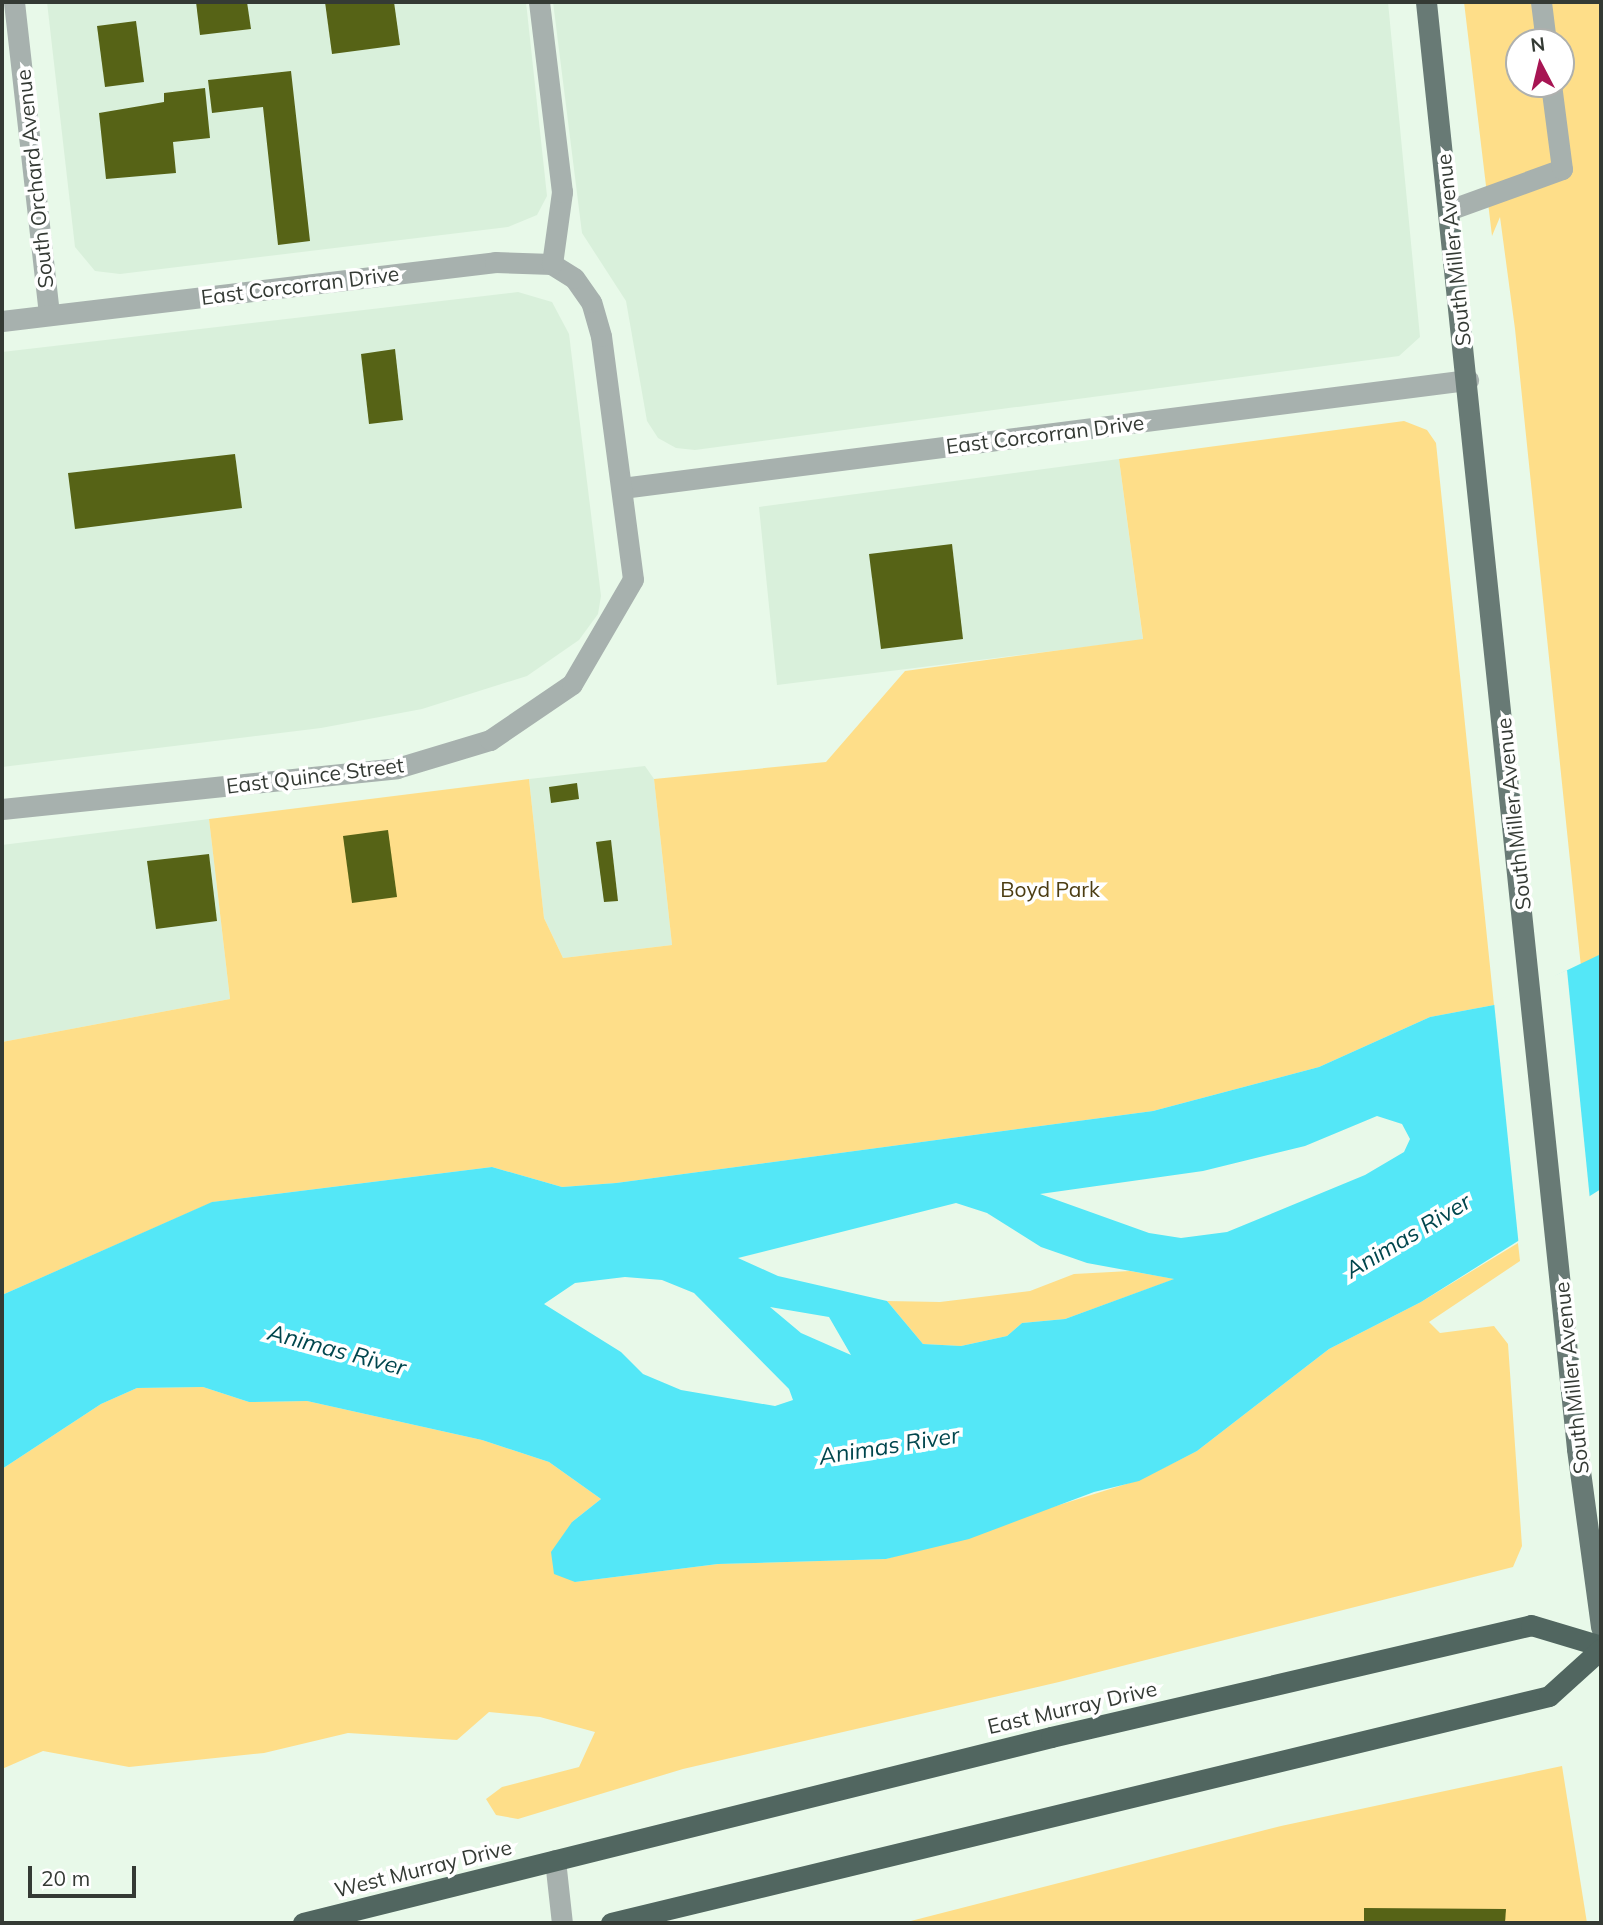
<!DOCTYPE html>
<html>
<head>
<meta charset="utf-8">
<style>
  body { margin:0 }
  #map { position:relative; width:1603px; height:1925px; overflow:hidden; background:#e8f9e9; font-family:Mulish,sans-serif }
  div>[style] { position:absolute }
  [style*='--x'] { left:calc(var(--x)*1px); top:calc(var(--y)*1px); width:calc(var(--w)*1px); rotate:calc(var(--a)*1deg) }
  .built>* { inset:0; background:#d9f0db }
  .green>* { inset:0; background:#fede89 }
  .water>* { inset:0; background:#54e7f7 }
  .pier>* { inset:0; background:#e8f9e9 }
  .building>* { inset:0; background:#566316 }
  .minor>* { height:21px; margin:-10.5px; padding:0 10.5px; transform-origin:10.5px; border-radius:10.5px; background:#a7b1ae }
  .major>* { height:21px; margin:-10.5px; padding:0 10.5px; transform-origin:10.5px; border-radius:10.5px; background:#687a75 }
  .highway>* { height:21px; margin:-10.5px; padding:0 10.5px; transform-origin:10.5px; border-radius:10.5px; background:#516660 }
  span { translate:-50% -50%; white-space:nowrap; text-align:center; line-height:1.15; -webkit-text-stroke:7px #fff; paint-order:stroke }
  .street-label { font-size:21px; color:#343a34 }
  .park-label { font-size:21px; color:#4c3d13 }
  .water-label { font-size:23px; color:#00464d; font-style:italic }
  .frame { position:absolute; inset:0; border:4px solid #343a34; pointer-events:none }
  .north { position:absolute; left:1505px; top:28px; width:70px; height:70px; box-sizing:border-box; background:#fff; border:2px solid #aeb0ae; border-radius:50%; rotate:353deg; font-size:19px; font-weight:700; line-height:28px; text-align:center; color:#343a34 }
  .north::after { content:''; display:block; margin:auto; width:24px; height:32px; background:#a71553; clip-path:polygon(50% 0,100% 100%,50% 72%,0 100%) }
  .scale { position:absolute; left:28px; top:1866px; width:108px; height:32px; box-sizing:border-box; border:4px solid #343a34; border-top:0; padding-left:9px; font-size:21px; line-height:24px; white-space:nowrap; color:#343a34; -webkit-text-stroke:5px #fff; paint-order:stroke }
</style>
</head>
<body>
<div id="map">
  <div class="built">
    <div style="clip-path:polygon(47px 2px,526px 2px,547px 196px,537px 215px,508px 227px,120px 274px,95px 271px,75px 247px)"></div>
    <div style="clip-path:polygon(553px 2px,1388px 2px,1420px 337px,1399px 356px,695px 450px,676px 448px,658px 438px,647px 421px,626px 301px,582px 233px)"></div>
    <div style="clip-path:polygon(518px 292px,552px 302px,569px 334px,601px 596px,598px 614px,579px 640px,527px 676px,422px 709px,321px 728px,2px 767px,2px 352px)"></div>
    <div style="clip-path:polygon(1119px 459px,1143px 640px,777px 685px,759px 507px)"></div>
    <div style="clip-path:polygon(645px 766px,654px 779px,672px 945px,563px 958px,544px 918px,529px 779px)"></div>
    <div style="clip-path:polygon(209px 819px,230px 999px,2px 1042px,2px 845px)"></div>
  </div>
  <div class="green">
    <div style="clip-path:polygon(evenodd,1464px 2px,1601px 2px,1601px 954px,1581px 967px,1515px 329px,1500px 217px,1492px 236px,1464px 2px,1519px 42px,1561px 42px,1561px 84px,1519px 84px,1519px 42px)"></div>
    <div style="clip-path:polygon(1404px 421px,1427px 430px,1436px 443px,1494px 1005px,1430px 1017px,1319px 1067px,1153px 1111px,616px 1183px,562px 1187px,492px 1167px,213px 1202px,2px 1295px,2px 1042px,230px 999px,209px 819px,529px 779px,544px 918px,563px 958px,672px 945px,654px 779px,826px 762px,905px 671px,1143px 639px,1119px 459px)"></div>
    <div style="clip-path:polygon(1518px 1243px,1520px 1261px,1429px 1322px,1440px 1333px,1494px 1326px,1508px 1344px,1522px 1546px,1513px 1567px,1059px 1682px,683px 1769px,518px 1819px,496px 1815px,486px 1799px,502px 1787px,579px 1767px,595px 1732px,540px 1717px,489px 1712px,457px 1740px,348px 1733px,264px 1753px,129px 1767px,43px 1751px,2px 1769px,2px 1469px,101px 1404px,137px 1388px,203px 1387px,249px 1402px,307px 1401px,482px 1440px,549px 1462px,601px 1499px,572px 1522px,575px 1582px,718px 1564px,886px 1559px,1139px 1480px,1197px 1451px,1329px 1349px,1421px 1302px)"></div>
    <div style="clip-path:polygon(1130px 1271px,1175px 1279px,1065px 1319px,1022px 1323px,1007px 1336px,961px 1346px,923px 1344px,887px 1301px,940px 1302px,1030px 1291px,1074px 1274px)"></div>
    <div style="clip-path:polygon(1562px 1766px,1587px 1923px,903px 1923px,1281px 1826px)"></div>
  </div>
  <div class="water">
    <div style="clip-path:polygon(evenodd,1601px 954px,1601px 1189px,1421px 1302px,1329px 1349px,1197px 1451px,1139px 1481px,1094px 1492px,969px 1539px,886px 1559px,718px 1564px,575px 1582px,554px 1574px,551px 1552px,572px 1522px,601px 1499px,549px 1462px,482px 1440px,307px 1401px,249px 1402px,203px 1387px,137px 1388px,101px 1404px,2px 1469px,2px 1295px,212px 1202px,492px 1167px,562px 1187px,616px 1183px,1153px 1111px,1319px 1067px,1430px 1017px,1494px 1005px,1601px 954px,1377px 1116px,1402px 1124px,1410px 1139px,1404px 1152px,1365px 1175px,1227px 1232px,1181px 1238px,1149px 1233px,1040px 1194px,1203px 1171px,1305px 1146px,1377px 1116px,1601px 954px,956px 1203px,987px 1213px,1041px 1247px,1087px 1263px,1174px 1279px,1065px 1319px,1022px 1323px,1007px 1336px,961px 1346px,923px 1344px,887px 1301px,778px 1276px,738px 1258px,956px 1203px,1601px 954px,625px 1277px,662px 1280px,694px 1293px,789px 1389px,793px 1400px,775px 1406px,681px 1390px,643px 1374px,621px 1352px,544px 1304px,575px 1283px,625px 1277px,1601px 954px,770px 1307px,829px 1317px,851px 1355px,801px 1333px,770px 1307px)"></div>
  </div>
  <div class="pier">
    <div style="clip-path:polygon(1567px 970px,1590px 1200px,1519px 1247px,1494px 1002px)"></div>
  </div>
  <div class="building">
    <div style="clip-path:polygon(196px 2px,247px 2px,251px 29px,200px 35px)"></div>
    <div style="clip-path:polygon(325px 2px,394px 2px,400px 45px,332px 54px)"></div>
    <div style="clip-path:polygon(136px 21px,144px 82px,105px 87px,97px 26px)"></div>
    <div style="clip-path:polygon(291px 71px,310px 241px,278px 245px,263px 107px,212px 113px,208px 80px)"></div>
    <div style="clip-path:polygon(205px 88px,210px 138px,173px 142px,176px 173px,106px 179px,99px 113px,164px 102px,164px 93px)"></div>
    <div style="clip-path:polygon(395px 349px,403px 420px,369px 424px,361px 354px)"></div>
    <div style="clip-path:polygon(235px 454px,242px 508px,75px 529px,68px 473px)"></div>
    <div style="clip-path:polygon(952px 544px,963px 639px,881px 649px,869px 554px)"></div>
    <div style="clip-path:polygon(577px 783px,579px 799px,551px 803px,549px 787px)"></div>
    <div style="clip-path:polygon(388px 830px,397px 897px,352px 903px,343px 836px)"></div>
    <div style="clip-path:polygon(611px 840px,618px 901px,604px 902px,596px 842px)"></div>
    <div style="clip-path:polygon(209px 854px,217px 921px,156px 929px,147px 861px)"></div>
    <div style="clip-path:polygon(1364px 1908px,1506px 1909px,1505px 1923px,1364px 1923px)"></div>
  </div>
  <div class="minor">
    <div style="--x:14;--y:2;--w:315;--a:83.6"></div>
    <div style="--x:1541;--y:2;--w:40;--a:82.9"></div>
    <div style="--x:1449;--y:210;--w:120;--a:-19.9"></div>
    <div style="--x:1562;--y:169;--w:86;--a:-97.4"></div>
    <div style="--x:2;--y:321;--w:497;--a:-6.8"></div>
    <div style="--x:495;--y:262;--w:57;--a:2"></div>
    <div style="--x:622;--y:488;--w:853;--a:-7.28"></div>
    <div style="--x:2;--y:809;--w:397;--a:-5.9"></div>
    <div style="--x:397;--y:768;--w:97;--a:-16.8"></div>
    <div style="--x:490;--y:740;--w:99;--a:-34.3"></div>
    <div style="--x:572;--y:684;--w:121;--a:-59.8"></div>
    <div style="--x:633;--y:579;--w:245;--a:-97.5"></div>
    <div style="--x:601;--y:336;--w:35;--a:-106"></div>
    <div style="--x:591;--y:302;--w:29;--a:-125"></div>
    <div style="--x:574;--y:278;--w:26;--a:-148"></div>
    <div style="--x:552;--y:264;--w:73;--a:-82.1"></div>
    <div style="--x:562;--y:192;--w:191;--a:-96.9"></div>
    <div style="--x:555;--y:1860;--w:63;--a:83.7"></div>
  </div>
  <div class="major">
    <div style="--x:1426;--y:2;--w:1455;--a:84.04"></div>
    <div style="--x:1577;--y:1449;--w:180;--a:82.3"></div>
  </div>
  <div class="highway">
    <div style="--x:303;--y:1923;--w:771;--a:-13.96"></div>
    <div style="--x:1051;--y:1737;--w:493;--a:-13.1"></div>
    <div style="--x:1531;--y:1625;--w:73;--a:16.7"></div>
    <div style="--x:611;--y:1923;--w:965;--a:-13.6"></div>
    <div style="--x:1549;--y:1696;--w:70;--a:-42.1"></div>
  </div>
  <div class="street-label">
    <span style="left:34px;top:179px;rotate:-96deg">South Orchard Avenue</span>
    <span style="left:1453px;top:250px;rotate:-96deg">South Miller Avenue</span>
    <span style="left:300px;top:285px;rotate:-7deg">East Corcorran Drive</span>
    <span style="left:1045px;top:434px;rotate:-7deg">East Corcorran Drive</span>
    <span style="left:315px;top:775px;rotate:-7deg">East Quince Street</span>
    <span style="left:1513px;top:814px;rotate:-96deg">South Miller Avenue</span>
    <span style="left:1571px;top:1378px;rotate:-96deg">South Miller Avenue</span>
    <span style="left:1072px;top:1707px;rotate:-13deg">East Murray Drive</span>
    <span style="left:423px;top:1868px;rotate:-14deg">West Murray Drive</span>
  </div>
  <div class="park-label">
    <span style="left:1050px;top:889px">Boyd Park</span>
  </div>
  <div class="water-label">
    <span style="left:1408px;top:1236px;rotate:-31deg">Animas River</span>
    <span style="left:337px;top:1350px;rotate:15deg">Animas River</span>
    <span style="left:889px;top:1446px;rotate:-9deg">Animas River</span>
  </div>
  <div class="frame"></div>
  <div class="north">N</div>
  <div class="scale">20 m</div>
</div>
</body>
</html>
